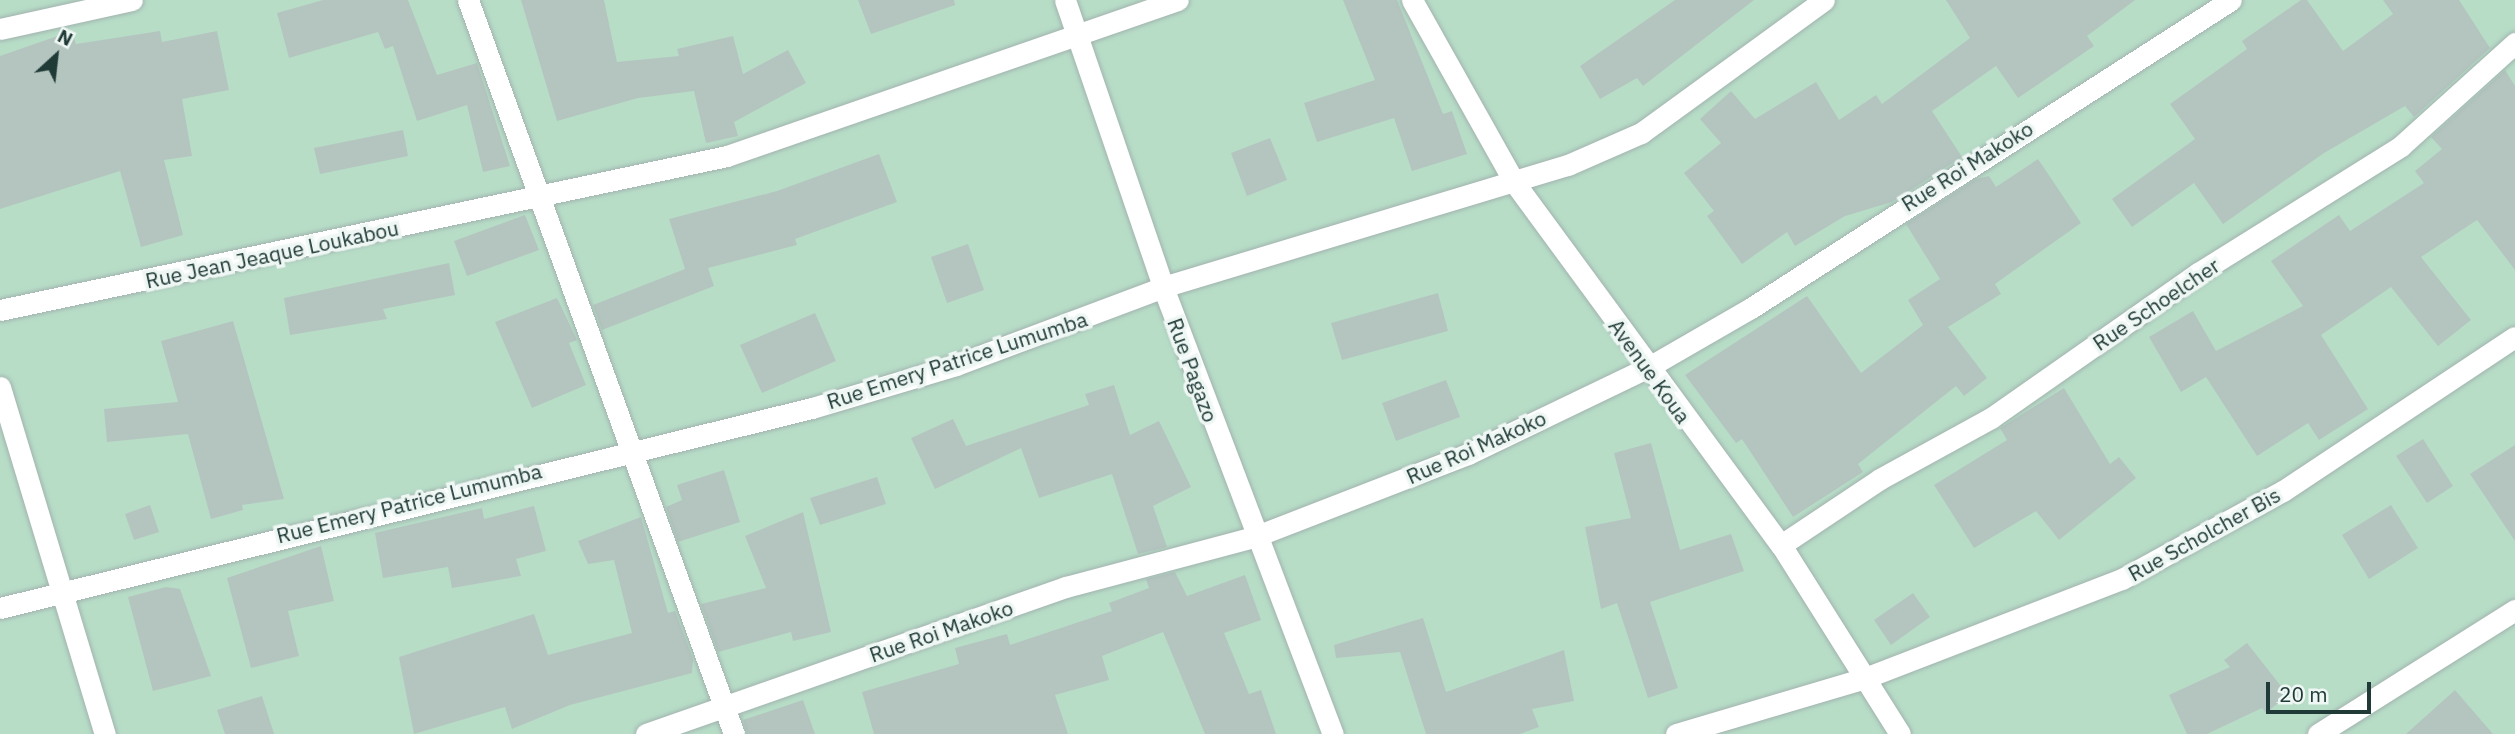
<!DOCTYPE html>
<html>
<head>
<meta charset="utf-8">
<style>
  body { margin:0 }
  #map { position:relative; width:2515px; height:734px; overflow:hidden; background:#dfebe7; font-family:"IBM Plex Sans",sans-serif }
  div>[style] { position:absolute }
  [style*='--x'] { left:calc(var(--x)*1px); top:calc(var(--y)*1px); width:calc(var(--w)*1px); rotate:calc(var(--a)*1deg) }
  .green>* { inset:0; background:#b7ddc7 }
  .building>* { inset:0; background:#b4c5c0 }
  .roads { filter:drop-shadow(0 0 2px #a2b3af) drop-shadow(0 0 2px #a2b3af) }
  .minor>* { height:21px; margin:-10.5px; padding:0 10.5px; transform-origin:10.5px; border-radius:10.5px; background:#fff }
  span { translate:-50% -50%; white-space:nowrap; text-align:center; line-height:1.15; -webkit-text-stroke:7px #eff7f4; paint-order:stroke }
  .street-label { font-size:21px; color:#203b37 }
  .north { position:absolute; left:21px; top:21px; width:70px; height:70px; -webkit-text-stroke:5px #eff7f4; paint-order:stroke; rotate:27deg; font-size:19px; font-weight:700; line-height:28px; text-align:center; color:#203b37 }
  .north::after { content:''; display:block; margin:auto; width:24px; height:32px; background:#203b37; clip-path:polygon(50% 0,100% 100%,50% 72%,0 100%) }
  .scale { position:absolute; left:2266px; top:682px; width:105px; height:32px; box-sizing:border-box; border:4px solid #203b37; border-top:0; padding-left:9px; font-size:21px; line-height:24px; white-space:nowrap; color:#203b37; -webkit-text-stroke:5px #eff7f4; paint-order:stroke }
</style>
</head>
<body>
<div id="map">
  <div class="green">
    <div style="clip-path:polygon(0 0,2515px 0,2515px 734px,0 734px)"></div>
  </div>
  <div class="building">
    <div style="clip-path:polygon(323px 0,408px 0,437px 75px,477px 63px,510px 166px,483px 172px,467px 105px,417px 121px,393px 46px,385px 49px,378px 32px,289px 58px,277px 13px)"></div>
    <div style="clip-path:polygon(521px 0,604px 0,617px 62px,679px 56px,677px 49px,733px 36px,743px 74px,788px 50px,806px 83px,734px 122px,738px 136px,706px 143px,694px 91px,638px 98px,557px 121px)"></div>
    <div style="clip-path:polygon(858px 0,954px 0,955px 5px,871px 34px)"></div>
    <div style="clip-path:polygon(1343px 0,1397px 0,1443px 114px,1452px 111px,1467px 154px,1412px 171px,1394px 118px,1317px 142px,1304px 103px,1375px 80px)"></div>
    <div style="clip-path:polygon(1675px 0,1754px 0,1643px 86px,1637px 78px,1600px 99px,1580px 66px)"></div>
    <div style="clip-path:polygon(1946px 0,2135px 0,2087px 36px,2094px 46px,2018px 98px,1996px 66px,1932px 111px,1962px 157px,1892px 202px,1845px 216px,1795px 246px,1787px 232px,1742px 264px,1707px 216px,1714px 211px,1684px 173px,1721px 143px,1700px 119px,1731px 91px,1755px 119px,1816px 82px,1839px 120px,1876px 95px,1882px 104px,1970px 38px)"></div>
    <div style="clip-path:polygon(2301px 0,2307px 0,2343px 51px,2393px 14px,2383px 0,2459px 0,2490px 48px,2414px 117px,2405px 106px,2324px 153px,2223px 224px,2194px 183px,2132px 227px,2112px 199px,2195px 139px,2170px 104px,2247px 49px,2242px 41px)"></div>
    <div style="clip-path:polygon(72px 31px,76px 44px,160px 31px,162px 42px,217px 31px,229px 90px,182px 99px,192px 156px,164px 160px,183px 235px,141px 247px,120px 171px,0 209px,0 56px)"></div>
    <div style="clip-path:polygon(2505px 70px,2515px 86px,2515px 270px,2477px 220px,2421px 257px,2471px 320px,2438px 346px,2391px 287px,2321px 335px,2368px 409px,2319px 440px,2308px 423px,2257px 456px,2206px 377px,2181px 392px,2149px 337px,2193px 311px,2216px 351px,2303px 306px,2271px 261px,2339px 215px,2350px 231px,2424px 183px,2415px 171px,2442px 149px,2431px 137px)"></div>
    <div style="clip-path:polygon(403px 130px,408px 156px,320px 174px,314px 148px)"></div>
    <div style="clip-path:polygon(1270px 138px,1287px 180px,1247px 196px,1231px 153px)"></div>
    <div style="clip-path:polygon(879px 154px,897px 202px,795px 239px,797px 245px,708px 268px,714px 286px,602px 330px,593px 305px,685px 269px,669px 219px,777px 191px)"></div>
    <div style="clip-path:polygon(2038px 159px,2081px 223px,1995px 284px,2001px 294px,1948px 327px,1987px 378px,1964px 396px,1956px 386px,1858px 464px,1863px 472px,1793px 517px,1742px 439px,1736px 443px,1685px 375px,1807px 296px,1861px 373px,1923px 325px,1908px 300px,1940px 279px,1906px 224px,1976px 179px,1989px 176px,1996px 187px)"></div>
    <div style="clip-path:polygon(525px 215px,539px 250px,467px 276px,454px 241px)"></div>
    <div style="clip-path:polygon(968px 244px,984px 290px,947px 303px,931px 257px)"></div>
    <div style="clip-path:polygon(449px 263px,455px 295px,383px 309px,387px 319px,290px 335px,284px 298px)"></div>
    <div style="clip-path:polygon(1438px 293px,1448px 331px,1342px 360px,1331px 323px)"></div>
    <div style="clip-path:polygon(557px 298px,577px 340px,569px 343px,586px 385px,532px 408px,495px 322px)"></div>
    <div style="clip-path:polygon(815px 313px,836px 361px,762px 393px,740px 345px)"></div>
    <div style="clip-path:polygon(233px 321px,284px 499px,242px 505px,243px 510px,211px 519px,188px 434px,107px 442px,104px 409px,178px 402px,161px 341px)"></div>
    <div style="clip-path:polygon(1446px 380px,1460px 417px,1396px 441px,1382px 403px)"></div>
    <div style="clip-path:polygon(1114px 385px,1130px 435px,1159px 421px,1191px 487px,1153px 506px,1167px 547px,1138px 554px,1112px 474px,1039px 498px,1021px 448px,935px 489px,911px 438px,953px 419px,966px 446px,1089px 405px,1085px 394px)"></div>
    <div style="clip-path:polygon(2064px 388px,2110px 464px,2119px 457px,2136px 478px,2059px 540px,2036px 511px,1974px 548px,1934px 485px,2007px 440px,2000px 428px)"></div>
    <div style="clip-path:polygon(2423px 439px,2453px 486px,2427px 503px,2396px 456px)"></div>
    <div style="clip-path:polygon(1651px 443px,1680px 550px,1731px 534px,1744px 571px,1650px 602px,1678px 688px,1648px 698px,1617px 603px,1601px 609px,1585px 527px,1631px 518px,1614px 453px)"></div>
    <div style="clip-path:polygon(2515px 445px,2515px 541px,2470px 474px)"></div>
    <div style="clip-path:polygon(724px 470px,740px 522px,678px 542px,666px 507px,682px 500px,677px 485px)"></div>
    <div style="clip-path:polygon(877px 477px,886px 504px,820px 525px,810px 498px)"></div>
    <div style="clip-path:polygon(150px 505px,159px 532px,134px 540px,125px 514px)"></div>
    <div style="clip-path:polygon(2391px 505px,2418px 548px,2369px 579px,2342px 535px)"></div>
    <div style="clip-path:polygon(534px 506px,546px 551px,516px 559px,521px 576px,452px 588px,448px 567px,383px 578px,375px 533px,482px 508px,484px 519px)"></div>
    <div style="clip-path:polygon(803px 512px,831px 632px,793px 641px,791px 632px,718px 652px,701px 604px,766px 588px,745px 536px)"></div>
    <div style="clip-path:polygon(641px 517px,668px 613px,675px 611px,693px 659px,692px 673px,570px 705px,512px 729px,505px 707px,414px 734px,399px 657px,534px 614px,548px 655px,632px 633px,614px 560px,588px 564px,578px 541px)"></div>
    <div style="clip-path:polygon(321px 546px,334px 601px,288px 611px,299px 656px,251px 668px,227px 578px)"></div>
    <div style="clip-path:polygon(1175px 572px,1187px 596px,1245px 575px,1261px 620px,1224px 633px,1249px 694px,1261px 690px,1276px 734px,1205px 734px,1163px 632px,1102px 656px,1109px 680px,1055px 695px,1068px 734px,874px 734px,862px 692px,959px 664px,955px 648px,1007px 634px,1010px 645px,1112px 611px,1109px 603px,1149px 588px,1146px 579px)"></div>
    <div style="clip-path:polygon(166px 587px,180px 589px,211px 676px,153px 691px,128px 597px)"></div>
    <div style="clip-path:polygon(1913px 593px,1930px 617px,1891px 645px,1874px 620px)"></div>
    <div style="clip-path:polygon(1423px 618px,1446px 692px,1564px 650px,1574px 701px,1532px 709px,1539px 727px,1520px 734px,1426px 734px,1400px 652px,1336px 658px,1334px 645px)"></div>
    <div style="clip-path:polygon(2247px 643px,2288px 695px,2266px 713px,2262px 708px,2207px 734px,2187px 734px,2169px 695px,2230px 667px,2224px 660px)"></div>
    <div style="clip-path:polygon(2455px 690px,2493px 734px,2406px 734px)"></div>
    <div style="clip-path:polygon(262px 696px,274px 734px,225px 734px,217px 710px)"></div>
    <div style="clip-path:polygon(803px 700px,815px 734px,747px 734px,743px 720px)"></div>
  </div>
  <div class="roads">
    <div class="minor">
      <div style="--x:468;--y:0;--w:781;--a:70.08"></div>
      <div style="--x:1065;--y:0;--w:303;--a:71.1"></div>
      <div style="--x:1163;--y:287;--w:478;--a:69.2"></div>
      <div style="--x:1412;--y:0;--w:209;--a:60.7"></div>
      <div style="--x:1514;--y:182;--w:451;--a:53.7"></div>
      <div style="--x:1781;--y:545;--w:223;--a:57.8"></div>
      <div style="--x:0;--y:29;--w:135;--a:-12.4"></div>
      <div style="--x:0;--y:310;--w:743;--a:-11.96"></div>
      <div style="--x:727;--y:156;--w:477;--a:-19.1"></div>
      <div style="--x:0;--y:387;--w:363;--a:73.2"></div>
      <div style="--x:1781;--y:545;--w:119;--a:-33.7"></div>
      <div style="--x:1880;--y:479;--w:127;--a:-28.8"></div>
      <div style="--x:1991;--y:418;--w:253;--a:-35"></div>
      <div style="--x:2198;--y:273;--w:239;--a:-32"></div>
      <div style="--x:2401;--y:146;--w:154;--a:-42.1"></div>
      <div style="--x:0;--y:608;--w:836;--a:-13.84"></div>
      <div style="--x:812;--y:408;--w:150;--a:-16.6"></div>
      <div style="--x:956;--y:365;--w:221;--a:-20.6"></div>
      <div style="--x:1163;--y:287;--w:423;--a:-16.8"></div>
      <div style="--x:1568;--y:165;--w:80;--a:-23.7"></div>
      <div style="--x:1641;--y:133;--w:226;--a:-36"></div>
      <div style="--x:646;--y:734;--w:445;--a:-19.3"></div>
      <div style="--x:1066;--y:587;--w:195;--a:-14.9"></div>
      <div style="--x:1254;--y:537;--w:230;--a:-21.2"></div>
      <div style="--x:1468;--y:454;--w:199;--a:-25.7"></div>
      <div style="--x:1647;--y:368;--w:120;--a:-30"></div>
      <div style="--x:1751;--y:308;--w:570;--a:-32.69"></div>
      <div style="--x:1676;--y:734;--w:197;--a:-16.5"></div>
      <div style="--x:1865;--y:678;--w:275;--a:-21.1"></div>
      <div style="--x:2122;--y:579;--w:183;--a:-28.7"></div>
      <div style="--x:2283;--y:491;--w:278;--a:-33.6"></div>
      <div style="--x:2318;--y:734;--w:233;--a:-32.2"></div>
    </div>
  </div>
  <div class="street-label">
    <span style="left:1967px;top:166px;rotate:-32deg">Rue Roi Makoko</span>
    <span style="left:272px;top:254px;rotate:-12deg">Rue Jean Jeaque Loukabou</span>
    <span style="left:2156px;top:304px;rotate:-34deg">Rue Schoelcher</span>
    <span style="left:957px;top:360px;rotate:-18deg">Rue Emery Patrice Lumumba</span>
    <span style="left:1193px;top:370px;rotate:70deg">Rue Pagazo</span>
    <span style="left:1650px;top:371px;rotate:54deg">Avenue Koua</span>
    <span style="left:1476px;top:447px;rotate:-24deg">Rue Roi Makoko</span>
    <span style="left:409px;top:503px;rotate:-14deg">Rue Emery Patrice Lumumba</span>
    <span style="left:2204px;top:534px;rotate:-29deg">Rue Scholcher Bis</span>
    <span style="left:941px;top:631px;rotate:-19deg">Rue Roi Makoko</span>
  </div>
  <div class="north">N</div>
  <div class="scale">20 m</div>
</div>
</body>
</html>
